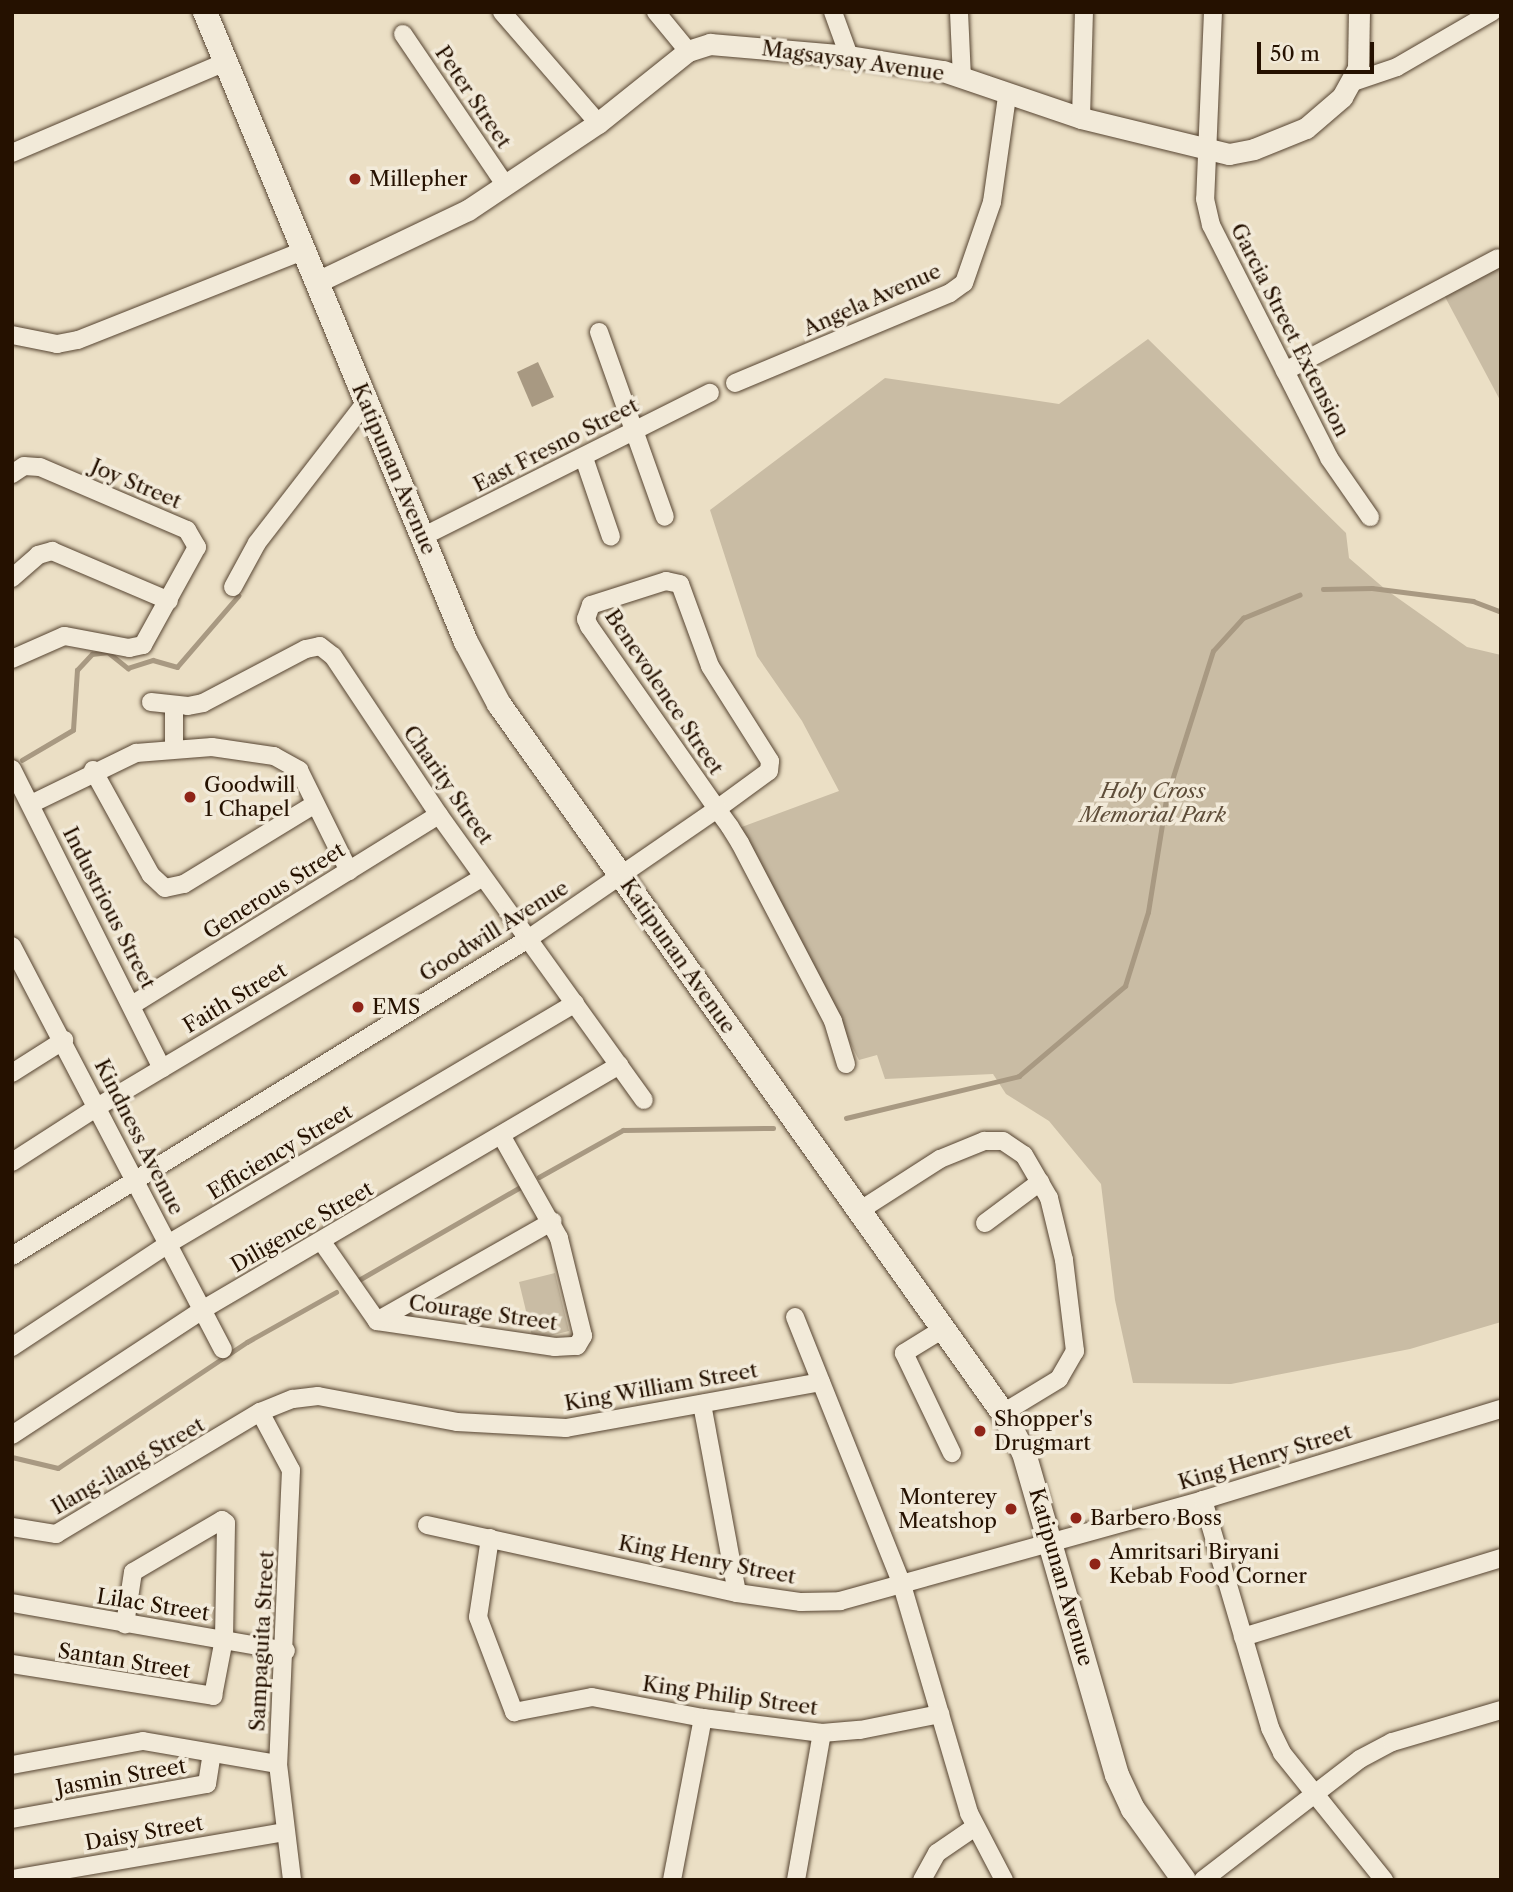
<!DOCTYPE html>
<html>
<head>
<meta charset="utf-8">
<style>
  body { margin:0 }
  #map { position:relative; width:1513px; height:1892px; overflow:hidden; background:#ebdfc5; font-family:"Libre Caslon Text",serif }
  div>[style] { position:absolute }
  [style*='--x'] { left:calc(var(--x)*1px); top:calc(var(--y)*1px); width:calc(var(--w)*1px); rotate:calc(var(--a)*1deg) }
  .green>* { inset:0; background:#c9bca4 }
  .water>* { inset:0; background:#a89982 }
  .stream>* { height:4.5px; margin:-2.25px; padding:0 2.25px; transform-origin:2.25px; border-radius:2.25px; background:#a89982 }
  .roads { filter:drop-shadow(0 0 2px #564431) drop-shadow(0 0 2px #564431) }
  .minor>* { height:18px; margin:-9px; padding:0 9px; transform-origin:9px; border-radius:9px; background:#f2ead9 }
  .tertiary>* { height:21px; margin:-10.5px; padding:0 10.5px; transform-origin:10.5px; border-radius:10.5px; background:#f2ead9 }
  .secondary>* { height:24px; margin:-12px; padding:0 12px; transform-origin:12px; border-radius:12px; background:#f2ead9 }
  .dots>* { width:19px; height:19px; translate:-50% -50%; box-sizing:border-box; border:4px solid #f2ead9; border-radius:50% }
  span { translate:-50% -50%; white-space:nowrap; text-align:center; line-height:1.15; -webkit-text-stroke:7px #f2ead9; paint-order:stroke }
  .street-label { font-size:21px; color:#251100 }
  .poi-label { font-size:21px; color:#251100 }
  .left { translate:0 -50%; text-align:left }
  .right { translate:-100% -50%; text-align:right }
  .park-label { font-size:21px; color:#5e4d39; font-style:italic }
  .frame { position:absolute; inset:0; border:14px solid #251100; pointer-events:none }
  .scale { position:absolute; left:1257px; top:42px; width:117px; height:32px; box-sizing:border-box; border:4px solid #251100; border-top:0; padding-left:9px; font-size:21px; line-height:24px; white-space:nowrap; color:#251100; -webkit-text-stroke:5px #f2ead9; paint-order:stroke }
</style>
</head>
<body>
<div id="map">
  <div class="green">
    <div style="clip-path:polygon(1501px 264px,1501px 402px,1444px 295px)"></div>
    <div style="clip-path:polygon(1148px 339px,1346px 533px,1349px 558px,1385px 589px,1467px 647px,1501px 655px,1501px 1322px,1410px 1349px,1231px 1384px,1133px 1383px,1115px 1300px,1101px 1184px,1049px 1121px,1006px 1094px,993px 1074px,885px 1079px,877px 1055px,859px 1060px,739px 828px,839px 791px,802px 721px,757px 656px,710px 510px,885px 378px,1059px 404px)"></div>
    <div style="clip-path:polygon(555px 1273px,569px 1331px,533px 1340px,519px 1282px)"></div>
  </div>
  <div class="water">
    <div style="clip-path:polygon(538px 362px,554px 397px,532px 407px,517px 372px)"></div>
  </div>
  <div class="stream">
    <div style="--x:1323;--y:589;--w:49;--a:-1.2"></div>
    <div style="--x:1372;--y:588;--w:102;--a:7.3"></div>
    <div style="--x:1473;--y:601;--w:30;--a:21"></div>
    <div style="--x:22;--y:760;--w:59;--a:-30.5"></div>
    <div style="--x:73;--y:730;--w:60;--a:-86.2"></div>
    <div style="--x:77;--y:670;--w:22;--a:-47"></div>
    <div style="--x:92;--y:654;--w:16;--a:-7"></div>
    <div style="--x:108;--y:652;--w:26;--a:39"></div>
    <div style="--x:128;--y:668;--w:26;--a:-18"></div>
    <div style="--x:153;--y:660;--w:25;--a:16"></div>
    <div style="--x:177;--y:667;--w:94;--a:-49.3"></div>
    <div style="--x:846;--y:1118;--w:178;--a:-13.6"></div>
    <div style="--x:1019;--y:1076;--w:139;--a:-40.3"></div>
    <div style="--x:1125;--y:986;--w:77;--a:-72.7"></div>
    <div style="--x:1148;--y:912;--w:114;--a:-80.9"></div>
    <div style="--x:1166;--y:799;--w:155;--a:-72.4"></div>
    <div style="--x:1213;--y:651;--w:45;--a:-47.7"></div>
    <div style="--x:1243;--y:618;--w:61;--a:-22.3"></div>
    <div style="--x:539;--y:1177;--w:96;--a:-29.2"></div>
    <div style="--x:623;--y:1130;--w:150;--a:-0.8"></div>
    <div style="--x:357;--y:1281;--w:187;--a:-29.9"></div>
    <div style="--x:12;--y:1457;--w:47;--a:13.4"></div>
    <div style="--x:58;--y:1468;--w:227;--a:-33.7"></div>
    <div style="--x:247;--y:1342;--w:102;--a:-29.3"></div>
  </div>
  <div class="roads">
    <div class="minor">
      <div style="--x:502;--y:12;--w:147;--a:49.1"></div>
      <div style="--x:656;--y:12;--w:50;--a:50.6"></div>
      <div style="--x:833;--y:12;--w:47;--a:70"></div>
      <div style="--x:959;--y:12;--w:65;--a:87.4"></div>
      <div style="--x:1213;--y:12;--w:187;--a:92.4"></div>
      <div style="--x:1205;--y:199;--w:27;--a:77"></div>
      <div style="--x:1211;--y:225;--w:261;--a:63.1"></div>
      <div style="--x:1329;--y:458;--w:72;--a:55.2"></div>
      <div style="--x:403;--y:34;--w:184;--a:55.9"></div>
      <div style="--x:1353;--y:82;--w:46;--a:-18.8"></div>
      <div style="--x:1397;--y:67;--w:110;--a:-30.1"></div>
      <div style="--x:1081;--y:118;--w:106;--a:-88.4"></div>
      <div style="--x:12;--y:153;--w:232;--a:-23.1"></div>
      <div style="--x:599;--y:332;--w:196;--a:70.4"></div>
      <div style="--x:12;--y:335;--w:46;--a:11.3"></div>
      <div style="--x:57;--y:344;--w:21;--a:-11"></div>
      <div style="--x:78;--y:340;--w:242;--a:-21.6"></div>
      <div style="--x:1285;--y:371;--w:241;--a:-27.9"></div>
      <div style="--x:735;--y:383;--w:233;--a:-22.7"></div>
      <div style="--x:950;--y:293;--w:17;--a:-36"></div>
      <div style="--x:964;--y:283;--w:86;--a:-70.9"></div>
      <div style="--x:992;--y:202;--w:107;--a:-81.9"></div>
      <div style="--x:584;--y:458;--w:83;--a:71.1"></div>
      <div style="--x:12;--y:474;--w:14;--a:-34"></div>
      <div style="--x:24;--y:466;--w:16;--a:4"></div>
      <div style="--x:40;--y:467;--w:160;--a:23.2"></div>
      <div style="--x:187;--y:530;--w:20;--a:60"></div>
      <div style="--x:197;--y:547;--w:112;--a:118.9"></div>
      <div style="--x:143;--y:645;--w:14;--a:168"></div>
      <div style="--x:129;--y:648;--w:66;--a:-169.5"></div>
      <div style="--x:64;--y:636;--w:57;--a:156.1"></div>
      <div style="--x:422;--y:537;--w:322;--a:-26.6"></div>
      <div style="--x:12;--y:578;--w:35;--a:-41"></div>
      <div style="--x:38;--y:555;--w:15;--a:-16"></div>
      <div style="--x:52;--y:551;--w:127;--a:23.1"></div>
      <div style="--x:233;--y:587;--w:50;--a:-61.4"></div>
      <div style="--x:257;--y:543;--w:178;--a:-52.3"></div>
      <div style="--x:151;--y:702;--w:37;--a:6"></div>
      <div style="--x:188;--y:706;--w:15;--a:-11"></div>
      <div style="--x:203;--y:703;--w:116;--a:-27.7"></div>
      <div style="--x:306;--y:649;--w:14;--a:-12"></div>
      <div style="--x:320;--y:646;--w:16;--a:38"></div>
      <div style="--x:333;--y:656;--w:191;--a:56.3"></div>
      <div style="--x:439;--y:815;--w:351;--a:54.3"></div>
      <div style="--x:174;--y:705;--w:43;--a:90"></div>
      <div style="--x:12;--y:769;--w:335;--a:63.4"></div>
      <div style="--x:93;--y:770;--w:120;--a:61.1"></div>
      <div style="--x:151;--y:875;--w:19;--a:43"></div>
      <div style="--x:165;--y:888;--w:19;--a:-12"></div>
      <div style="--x:184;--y:884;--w:153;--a:-31.4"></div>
      <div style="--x:31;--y:804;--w:117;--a:-25.9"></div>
      <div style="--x:136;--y:753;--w:76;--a:-4.5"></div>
      <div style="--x:212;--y:747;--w:63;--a:8.3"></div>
      <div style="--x:274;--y:756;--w:29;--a:29"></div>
      <div style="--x:299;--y:770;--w:113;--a:63.7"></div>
      <div style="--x:12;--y:946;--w:455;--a:62.4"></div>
      <div style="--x:132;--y:1005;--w:361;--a:-31.8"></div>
      <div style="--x:12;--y:1073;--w:62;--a:-32.4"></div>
      <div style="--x:12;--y:1162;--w:103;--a:-32.8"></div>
      <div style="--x:99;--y:1106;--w:447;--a:-30.8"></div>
      <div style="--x:859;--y:1211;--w:96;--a:-32.7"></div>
      <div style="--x:940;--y:1159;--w:48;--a:-22.2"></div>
      <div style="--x:984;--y:1141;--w:19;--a:0"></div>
      <div style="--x:1003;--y:1141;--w:25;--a:34"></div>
      <div style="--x:1024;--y:1155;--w:50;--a:59.8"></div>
      <div style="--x:1049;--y:1198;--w:64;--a:76.4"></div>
      <div style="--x:1064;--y:1260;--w:92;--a:83.1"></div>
      <div style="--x:1075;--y:1351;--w:32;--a:120"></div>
      <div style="--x:1059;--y:1379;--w:66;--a:148.7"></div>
      <div style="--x:985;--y:1223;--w:69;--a:-36.7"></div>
      <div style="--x:322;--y:1242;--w:96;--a:55.2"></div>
      <div style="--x:377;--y:1321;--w:180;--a:8.3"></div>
      <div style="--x:555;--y:1347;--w:22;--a:-3"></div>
      <div style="--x:577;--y:1346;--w:12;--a:-59"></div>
      <div style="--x:583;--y:1336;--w:101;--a:-103.8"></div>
      <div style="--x:559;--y:1238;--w:116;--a:-119.4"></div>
      <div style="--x:12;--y:1256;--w:606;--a:-31.56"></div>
      <div style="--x:528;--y:939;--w:229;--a:-34.5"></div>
      <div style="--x:717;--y:809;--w:64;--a:-36.2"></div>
      <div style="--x:769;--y:771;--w:10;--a:-84"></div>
      <div style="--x:770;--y:761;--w:112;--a:-122.3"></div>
      <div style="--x:710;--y:666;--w:87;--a:-110.1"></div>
      <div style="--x:680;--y:584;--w:14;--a:-168"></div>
      <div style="--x:666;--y:581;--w:79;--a:162.3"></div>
      <div style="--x:591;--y:605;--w:15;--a:110"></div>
      <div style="--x:586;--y:619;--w:8;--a:67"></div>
      <div style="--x:589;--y:626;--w:223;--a:55"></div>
      <div style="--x:717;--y:809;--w:22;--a:54"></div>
      <div style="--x:730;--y:827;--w:19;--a:58"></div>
      <div style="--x:740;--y:843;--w:201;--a:62.4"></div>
      <div style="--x:833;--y:1021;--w:45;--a:73.2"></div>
      <div style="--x:795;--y:1317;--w:289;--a:68.2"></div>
      <div style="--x:902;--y:1585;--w:238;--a:73.6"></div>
      <div style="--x:969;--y:1813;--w:76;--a:62.4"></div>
      <div style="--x:377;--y:1321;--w:202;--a:-29.6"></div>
      <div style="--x:943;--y:1329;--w:46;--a:148.4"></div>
      <div style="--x:904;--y:1353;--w:111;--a:64.4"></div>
      <div style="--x:12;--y:1347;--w:187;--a:-33.4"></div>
      <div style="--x:168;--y:1244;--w:473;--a:-30.6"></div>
      <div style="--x:702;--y:1404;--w:192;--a:79.5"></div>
      <div style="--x:260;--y:1412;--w:66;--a:61.9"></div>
      <div style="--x:291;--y:1470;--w:294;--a:92.5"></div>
      <div style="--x:278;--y:1764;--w:117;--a:83.1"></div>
      <div style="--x:12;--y:1435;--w:227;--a:-33.3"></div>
      <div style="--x:202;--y:1310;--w:484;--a:-30.4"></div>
      <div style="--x:1203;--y:1500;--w:238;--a:73.6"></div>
      <div style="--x:1270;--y:1728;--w:28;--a:64"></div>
      <div style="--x:1282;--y:1753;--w:163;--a:51.2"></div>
      <div style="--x:427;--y:1525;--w:317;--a:12.4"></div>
      <div style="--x:737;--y:1593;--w:65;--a:8"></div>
      <div style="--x:801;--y:1602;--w:39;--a:-1"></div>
      <div style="--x:840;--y:1601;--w:377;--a:-15.5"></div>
      <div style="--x:1203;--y:1500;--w:312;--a:-17"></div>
      <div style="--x:12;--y:1527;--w:45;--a:9"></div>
      <div style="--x:56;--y:1534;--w:238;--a:-30.9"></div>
      <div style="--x:260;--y:1412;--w:35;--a:-22"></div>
      <div style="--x:293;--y:1399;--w:25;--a:-7"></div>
      <div style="--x:318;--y:1396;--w:141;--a:10.6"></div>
      <div style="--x:457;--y:1422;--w:109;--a:3.2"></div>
      <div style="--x:566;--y:1428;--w:259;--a:-10.2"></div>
      <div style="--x:490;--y:1538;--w:80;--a:98.6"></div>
      <div style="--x:478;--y:1617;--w:102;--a:69.2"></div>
      <div style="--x:514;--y:1712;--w:79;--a:-10.9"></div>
      <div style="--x:592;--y:1697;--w:113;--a:10.7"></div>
      <div style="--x:703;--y:1718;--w:120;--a:7.2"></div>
      <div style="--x:822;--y:1733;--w:38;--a:-5"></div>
      <div style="--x:860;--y:1730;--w:82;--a:-11.3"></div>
      <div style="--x:12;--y:1603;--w:278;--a:9.9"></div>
      <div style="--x:1243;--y:1637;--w:270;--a:-17"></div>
      <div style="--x:12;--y:1664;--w:204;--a:9"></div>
      <div style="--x:213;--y:1696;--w:58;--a:-79.1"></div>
      <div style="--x:224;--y:1639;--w:116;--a:-89"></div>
      <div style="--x:226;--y:1523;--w:5;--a:-143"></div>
      <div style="--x:222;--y:1520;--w:103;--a:149.7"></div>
      <div style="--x:133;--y:1572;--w:53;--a:98.7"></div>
      <div style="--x:12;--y:1765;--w:133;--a:-10.4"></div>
      <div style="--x:143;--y:1741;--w:137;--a:9.7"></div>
      <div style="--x:12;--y:1819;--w:198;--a:-10.2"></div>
      <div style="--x:207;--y:1784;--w:31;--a:-81"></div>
      <div style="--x:12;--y:1879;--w:276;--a:-9.8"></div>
      <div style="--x:672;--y:1880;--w:165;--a:-79.2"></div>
      <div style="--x:796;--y:1880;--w:149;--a:-80"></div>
      <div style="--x:922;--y:1880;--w:31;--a:-61"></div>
      <div style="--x:937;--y:1853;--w:46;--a:-34.4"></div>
      <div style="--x:1203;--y:1880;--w:198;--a:-37.6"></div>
      <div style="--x:1360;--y:1759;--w:36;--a:-28"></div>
      <div style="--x:1392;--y:1742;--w:114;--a:-16.4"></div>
    </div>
    <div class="tertiary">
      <div style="--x:317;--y:282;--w:167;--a:-25.5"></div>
      <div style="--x:468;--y:210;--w:156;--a:-33.8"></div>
      <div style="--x:598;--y:123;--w:115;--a:-38.7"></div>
      <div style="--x:688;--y:51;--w:23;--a:-18"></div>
      <div style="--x:710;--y:44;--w:140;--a:4.9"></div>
      <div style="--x:849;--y:56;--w:95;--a:9.1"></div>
      <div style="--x:943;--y:71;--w:146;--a:18.8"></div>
      <div style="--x:1081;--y:118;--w:152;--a:13.7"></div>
      <div style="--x:1229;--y:154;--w:25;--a:-11"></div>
      <div style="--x:1254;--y:149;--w:56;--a:-22"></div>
      <div style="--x:1306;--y:128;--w:48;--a:-40.7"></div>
      <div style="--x:1342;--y:97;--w:33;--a:-61"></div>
      <div style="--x:1358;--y:68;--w:56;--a:-89"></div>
    </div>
    <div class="secondary">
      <div style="--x:205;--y:12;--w:682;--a:67.5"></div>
      <div style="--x:466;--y:642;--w:70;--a:62"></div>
      <div style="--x:499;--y:704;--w:870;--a:54.59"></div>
      <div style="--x:1003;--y:1413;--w:45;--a:62.3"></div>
      <div style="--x:1024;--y:1453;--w:335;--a:73.9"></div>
      <div style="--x:1117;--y:1775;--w:38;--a:65"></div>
      <div style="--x:1133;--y:1809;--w:87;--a:54.3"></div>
    </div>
  </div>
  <div class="dots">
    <div style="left:355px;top:179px;background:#8f2418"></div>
    <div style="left:190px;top:797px;background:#8f2418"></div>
    <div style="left:358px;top:1007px;background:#8f2418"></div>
    <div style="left:980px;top:1431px;background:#8f2418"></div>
    <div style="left:1011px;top:1509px;background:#8f2418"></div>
    <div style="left:1076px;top:1518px;background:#8f2418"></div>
    <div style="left:1095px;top:1564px;background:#8f2418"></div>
  </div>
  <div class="street-label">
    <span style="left:853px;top:61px;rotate:8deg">Magsaysay Avenue</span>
    <span style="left:473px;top:97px;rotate:56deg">Peter Street</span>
    <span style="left:872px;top:300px;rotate:-24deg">Angela Avenue</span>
    <span style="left:1290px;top:330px;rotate:63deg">Garcia Street Extension</span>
    <span style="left:556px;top:445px;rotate:-27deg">East Fresno Street</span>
    <span style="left:394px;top:469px;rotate:67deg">Katipunan Avenue</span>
    <span style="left:136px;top:484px;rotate:23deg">Joy Street</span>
    <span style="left:664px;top:692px;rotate:56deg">Benevolence Street</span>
    <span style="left:448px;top:785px;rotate:55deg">Charity Street</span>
    <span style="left:274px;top:891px;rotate:-32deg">Generous Street</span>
    <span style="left:109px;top:908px;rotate:63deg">Industrious Street</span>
    <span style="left:494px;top:931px;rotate:-32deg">Goodwill Avenue</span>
    <span style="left:678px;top:956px;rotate:55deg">Katipunan Avenue</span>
    <span style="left:235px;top:998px;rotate:-31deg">Faith Street</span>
    <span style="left:139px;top:1137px;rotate:63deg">Kindness Avenue</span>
    <span style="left:280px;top:1152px;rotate:-31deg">Efficiency Street</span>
    <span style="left:302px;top:1227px;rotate:-30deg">Diligence Street</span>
    <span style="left:483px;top:1313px;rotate:8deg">Courage Street</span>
    <span style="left:661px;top:1387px;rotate:-10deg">King William Street</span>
    <span style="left:1265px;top:1457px;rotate:-17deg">King Henry Street</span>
    <span style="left:128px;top:1466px;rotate:-30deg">Ilang-ilang Street</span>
    <span style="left:707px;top:1560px;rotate:11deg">King Henry Street</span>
    <span style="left:1061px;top:1577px;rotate:74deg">Katipunan Avenue</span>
    <span style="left:153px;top:1605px;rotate:9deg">Lilac Street</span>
    <span style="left:262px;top:1641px;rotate:-87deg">Sampaguita Street</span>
    <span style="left:124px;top:1661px;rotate:9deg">Santan Street</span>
    <span style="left:730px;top:1696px;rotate:8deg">King Philip Street</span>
    <span style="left:121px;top:1777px;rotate:-10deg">Jasmin Street</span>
    <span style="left:144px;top:1833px;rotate:-10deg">Daisy Street</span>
  </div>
  <div class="poi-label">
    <span class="left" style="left:369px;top:179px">Millepher</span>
    <span class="left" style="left:204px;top:797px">Goodwill<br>1 Chapel</span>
    <span class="left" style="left:372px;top:1007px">EMS</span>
    <span class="left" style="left:994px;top:1431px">Shopper's<br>Drugmart</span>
    <span class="right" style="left:997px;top:1509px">Monterey<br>Meatshop</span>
    <span class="left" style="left:1090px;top:1518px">Barbero Boss</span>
    <span class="left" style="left:1109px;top:1564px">Amritsari Biryani<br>Kebab Food Corner</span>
  </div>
  <div class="park-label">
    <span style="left:1153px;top:803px">Holy Cross<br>Memorial Park</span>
  </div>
  <div class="frame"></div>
  <div class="scale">50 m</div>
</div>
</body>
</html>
